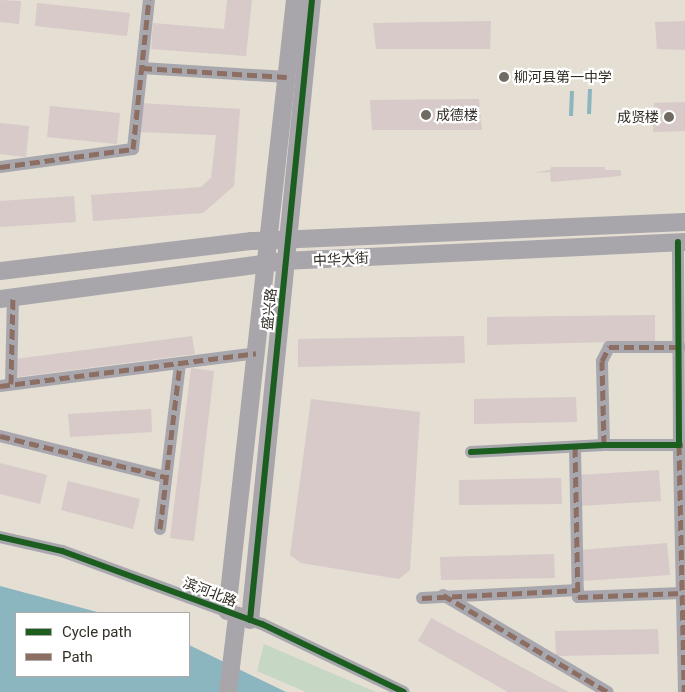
<!DOCTYPE html>
<html>
<head>
<meta charset="utf-8">
<style>
  body { margin:0 }
  #map { position:relative; width:685px; height:692px; overflow:hidden; background:#e4ded3; font-family:Roboto,"Noto Sans SC",sans-serif }
  div>[style] { position:absolute }
  [style*='--x'] { left:calc(var(--x)*1px); top:calc(var(--y)*1px); width:calc(var(--w)*1px); rotate:calc(var(--a)*1deg) }
  .green>* { inset:0; background:#c6d7c4 }
  .water>* { inset:0; background:#8bb5bf }
  .building>* { inset:0; background:#d7cac9 }
  .street>* { height:12px; margin:-6px; padding:0 6px; transform-origin:6px; border-radius:6px; background:#a8a7ae }
  .secondary>* { height:18px; margin:-9px; padding:0 9px; transform-origin:9px; border-radius:9px; background:#a8a6ab }
  .quiet>* { height:5px; margin-top:-2.5px; transform-origin:0; background:repeating-linear-gradient(90deg,#8d6e63 0 10px,transparent 0 15px) }
  .cycleway>* { height:6px; margin:-3px; padding:0 3px; transform-origin:3px; border-radius:3px; background:#1b5e20 }
  .dots>* { width:14px; height:14px; translate:-50% -50%; box-sizing:border-box; border:2px solid #fff; border-radius:50% }
  span { translate:-50% -50%; white-space:nowrap; text-align:center; line-height:1.15; -webkit-text-stroke:4.5px #fff; paint-order:stroke }
  .poi-label { font-size:14px; color:#322e26 }
  .left { translate:0 -50%; text-align:left }
  .right { translate:-100% -50%; text-align:right }
  .street-label { font-size:14px; color:#322e26 }
  .legend { position:absolute; left:15px; top:612px; width:175px; height:65px; box-sizing:border-box; background:#fff; border:1px solid #adaba8; margin:0; padding:6px 9px; list-style:none; font-size:15px; color:#322e26 }
  .legend li { display:flex; align-items:center; gap:10px; height:25px }
  .legend b { width:25px; border:1px solid #adaba8 }
</style>
</head>
<body>
<div id="map">
  <div class="green">
    <div style="clip-path:polygon(264px 644px,364px 687px,376px 692px,306px 692px,257px 671px)"></div>
  </div>
  <div class="water">
    <div style="clip-path:polygon(588px 89px,592px 89px,591px 114px,587px 114px)"></div>
    <div style="clip-path:polygon(570px 91px,574px 91px,573px 116px,569px 116px)"></div>
    <div style="clip-path:polygon(0 586px,101px 613px,16px 613px,16px 676px,189px 676px,189px 645px,286px 692px,0 692px)"></div>
  </div>
  <div class="building">
    <div style="clip-path:polygon(0 0,21px 1px,19px 24px,0 22px)"></div>
    <div style="clip-path:polygon(227px 0,252px 0,246px 56px,151px 49px,153px 23px,224px 29px)"></div>
    <div style="clip-path:polygon(37px 3px,130px 13px,127px 36px,35px 26px)"></div>
    <div style="clip-path:polygon(491px 21px,490px 49px,376px 49px,373px 23px)"></div>
    <div style="clip-path:polygon(685px 21px,685px 50px,657px 49px,655px 22px)"></div>
    <div style="clip-path:polygon(479px 99px,482px 130px,372px 130px,370px 100px)"></div>
    <div style="clip-path:polygon(685px 102px,685px 131px,653px 132px,654px 103px)"></div>
    <div style="clip-path:polygon(140px 103px,240px 109px,234px 186px,203px 213px,93px 221px,91px 195px,201px 187px,211px 178px,216px 135px,138px 132px)"></div>
    <div style="clip-path:polygon(50px 106px,120px 113px,117px 144px,47px 137px)"></div>
    <div style="clip-path:polygon(0 123px,29px 126px,26px 157px,0 154px)"></div>
    <div style="clip-path:polygon(551px 167px,605px 167px,605px 170px,621px 170px,621px 176px,551px 182px,550px 172px,533px 173px,550px 170px)"></div>
    <div style="clip-path:polygon(74px 196px,76px 222px,0 227px,0 201px)"></div>
    <div style="clip-path:polygon(655px 315px,655px 341px,487px 345px,487px 317px)"></div>
    <div style="clip-path:polygon(192px 336px,195px 354px,18px 377px,15px 359px)"></div>
    <div style="clip-path:polygon(464px 336px,465px 363px,298px 367px,298px 339px)"></div>
    <div style="clip-path:polygon(191px 368px,214px 371px,194px 541px,170px 538px)"></div>
    <div style="clip-path:polygon(576px 397px,577px 422px,474px 424px,474px 399px)"></div>
    <div style="clip-path:polygon(311px 399px,420px 412px,410px 570px,399px 579px,301px 563px,290px 555px)"></div>
    <div style="clip-path:polygon(151px 409px,152px 432px,70px 437px,68px 414px)"></div>
    <div style="clip-path:polygon(0 463px,47px 475px,40px 504px,0 494px)"></div>
    <div style="clip-path:polygon(659px 470px,661px 501px,579px 506px,577px 475px)"></div>
    <div style="clip-path:polygon(561px 478px,562px 504px,459px 505px,459px 480px)"></div>
    <div style="clip-path:polygon(68px 481px,140px 499px,133px 529px,61px 510px)"></div>
    <div style="clip-path:polygon(667px 543px,670px 575px,582px 581px,580px 550px)"></div>
    <div style="clip-path:polygon(554px 554px,555px 578px,441px 580px,440px 557px)"></div>
    <div style="clip-path:polygon(431px 618px,540px 677px,569px 692px,508px 692px,418px 641px)"></div>
    <div style="clip-path:polygon(658px 629px,659px 654px,556px 656px,555px 631px)"></div>
  </div>
  <div class="street">
    <div style="--x:142;--y:68;--w:145;--a:3.6"></div>
    <div style="--x:0;--y:167;--w:134;--a:-7.7"></div>
    <div style="--x:133;--y:149;--w:150;--a:-83.9"></div>
    <div style="--x:11;--y:384;--w:86;--a:-88.7"></div>
    <div style="--x:0;--y:386;--w:258;--a:-7.3"></div>
    <div style="--x:0;--y:436;--w:171;--a:13.9"></div>
    <div style="--x:604;--y:445;--w:84;--a:-91.4"></div>
    <div style="--x:602;--y:361;--w:16;--a:-63"></div>
    <div style="--x:609;--y:347;--w:71;--a:0"></div>
    <div style="--x:575;--y:447;--w:150;--a:88.9"></div>
    <div style="--x:578;--y:597;--w:104;--a:-2.2"></div>
    <div style="--x:471;--y:452;--w:133;--a:-3"></div>
    <div style="--x:604;--y:445;--w:75;--a:0"></div>
    <div style="--x:679;--y:445;--w:203;--a:-90.3"></div>
    <div style="--x:160;--y:529;--w:167;--a:-83.1"></div>
    <div style="--x:0;--y:537;--w:64;--a:12.7"></div>
    <div style="--x:62;--y:551;--w:213;--a:20.1"></div>
    <div style="--x:262;--y:624;--w:157;--a:25.6"></div>
    <div style="--x:443;--y:595;--w:191;--a:30.5"></div>
    <div style="--x:422;--y:598;--w:156;--a:-2.9"></div>
    <div style="--x:684;--y:692;--w:247;--a:-91.2"></div>
    <div style="--x:679;--y:445;--w:6;--a:0"></div>
  </div>
  <div class="secondary">
    <div style="--x:0;--y:271;--w:254;--a:-6.8"></div>
    <div style="--x:252;--y:241;--w:433;--a:-2.5"></div>
    <div style="--x:0;--y:299;--w:286;--a:-7.6"></div>
    <div style="--x:283;--y:261;--w:402;--a:-2.7"></div>
    <div style="--x:227;--y:611;--w:615;--a:-83.65"></div>
    <div style="--x:250;--y:620;--w:623;--a:-84.29"></div>
    <div style="--x:228;--y:692;--w:77;--a:-83.2"></div>
  </div>
  <div class="quiet">
    <div style="--x:142;--y:68;--w:145;--a:3.6"></div>
    <div style="--x:0;--y:167;--w:134;--a:-7.7"></div>
    <div style="--x:133;--y:149;--w:150;--a:-83.9"></div>
    <div style="--x:11;--y:384;--w:86;--a:-88.7"></div>
    <div style="--x:0;--y:386;--w:258;--a:-7.3"></div>
    <div style="--x:0;--y:436;--w:171;--a:13.9"></div>
    <div style="--x:604;--y:445;--w:84;--a:-91.4"></div>
    <div style="--x:602;--y:361;--w:16;--a:-63"></div>
    <div style="--x:609;--y:347;--w:71;--a:0"></div>
    <div style="--x:683;--y:445;--w:4;--a:180"></div>
    <div style="--x:679;--y:445;--w:247;--a:88.8"></div>
    <div style="--x:575;--y:447;--w:150;--a:88.9"></div>
    <div style="--x:578;--y:597;--w:104;--a:-2.2"></div>
    <div style="--x:160;--y:529;--w:167;--a:-83.1"></div>
    <div style="--x:443;--y:595;--w:191;--a:30.5"></div>
    <div style="--x:422;--y:598;--w:156;--a:-2.9"></div>
  </div>
  <div class="cycleway">
    <div style="--x:471;--y:452;--w:133;--a:-3"></div>
    <div style="--x:604;--y:445;--w:75;--a:0"></div>
    <div style="--x:679;--y:445;--w:203;--a:-90.3"></div>
    <div style="--x:0;--y:537;--w:64;--a:12.7"></div>
    <div style="--x:62;--y:551;--w:213;--a:20.1"></div>
    <div style="--x:262;--y:624;--w:157;--a:25.6"></div>
    <div style="--x:250;--y:620;--w:623;--a:-84.29"></div>
  </div>
  <div class="dots">
    <div style="left:504px;top:77px;background:#706c63"></div>
    <div style="left:426px;top:115px;background:#706c63"></div>
    <div style="left:669px;top:117px;background:#706c63"></div>
  </div>
  <div class="poi-label">
    <span class="left" style="left:514px;top:77px">柳河县第一中学</span>
    <span class="left" style="left:436px;top:115px">成德楼</span>
    <span class="right" style="left:659px;top:117px">成贤楼</span>
  </div>
  <div class="street-label">
    <span style="left:341px;top:259px;rotate:-3deg">中华大街</span>
    <span style="left:269px;top:309px;rotate:-84deg">盛兴路</span>
    <span style="left:210px;top:592px;rotate:21deg">滨河北路</span>
  </div>
  <ul class="legend">
  <li><b style="height:6px;background:#1b5e20"></b>Cycle path</li>
  <li><b style="height:6px;background:#8d6e63"></b>Path</li>
  </ul>
</div>
</body>
</html>
